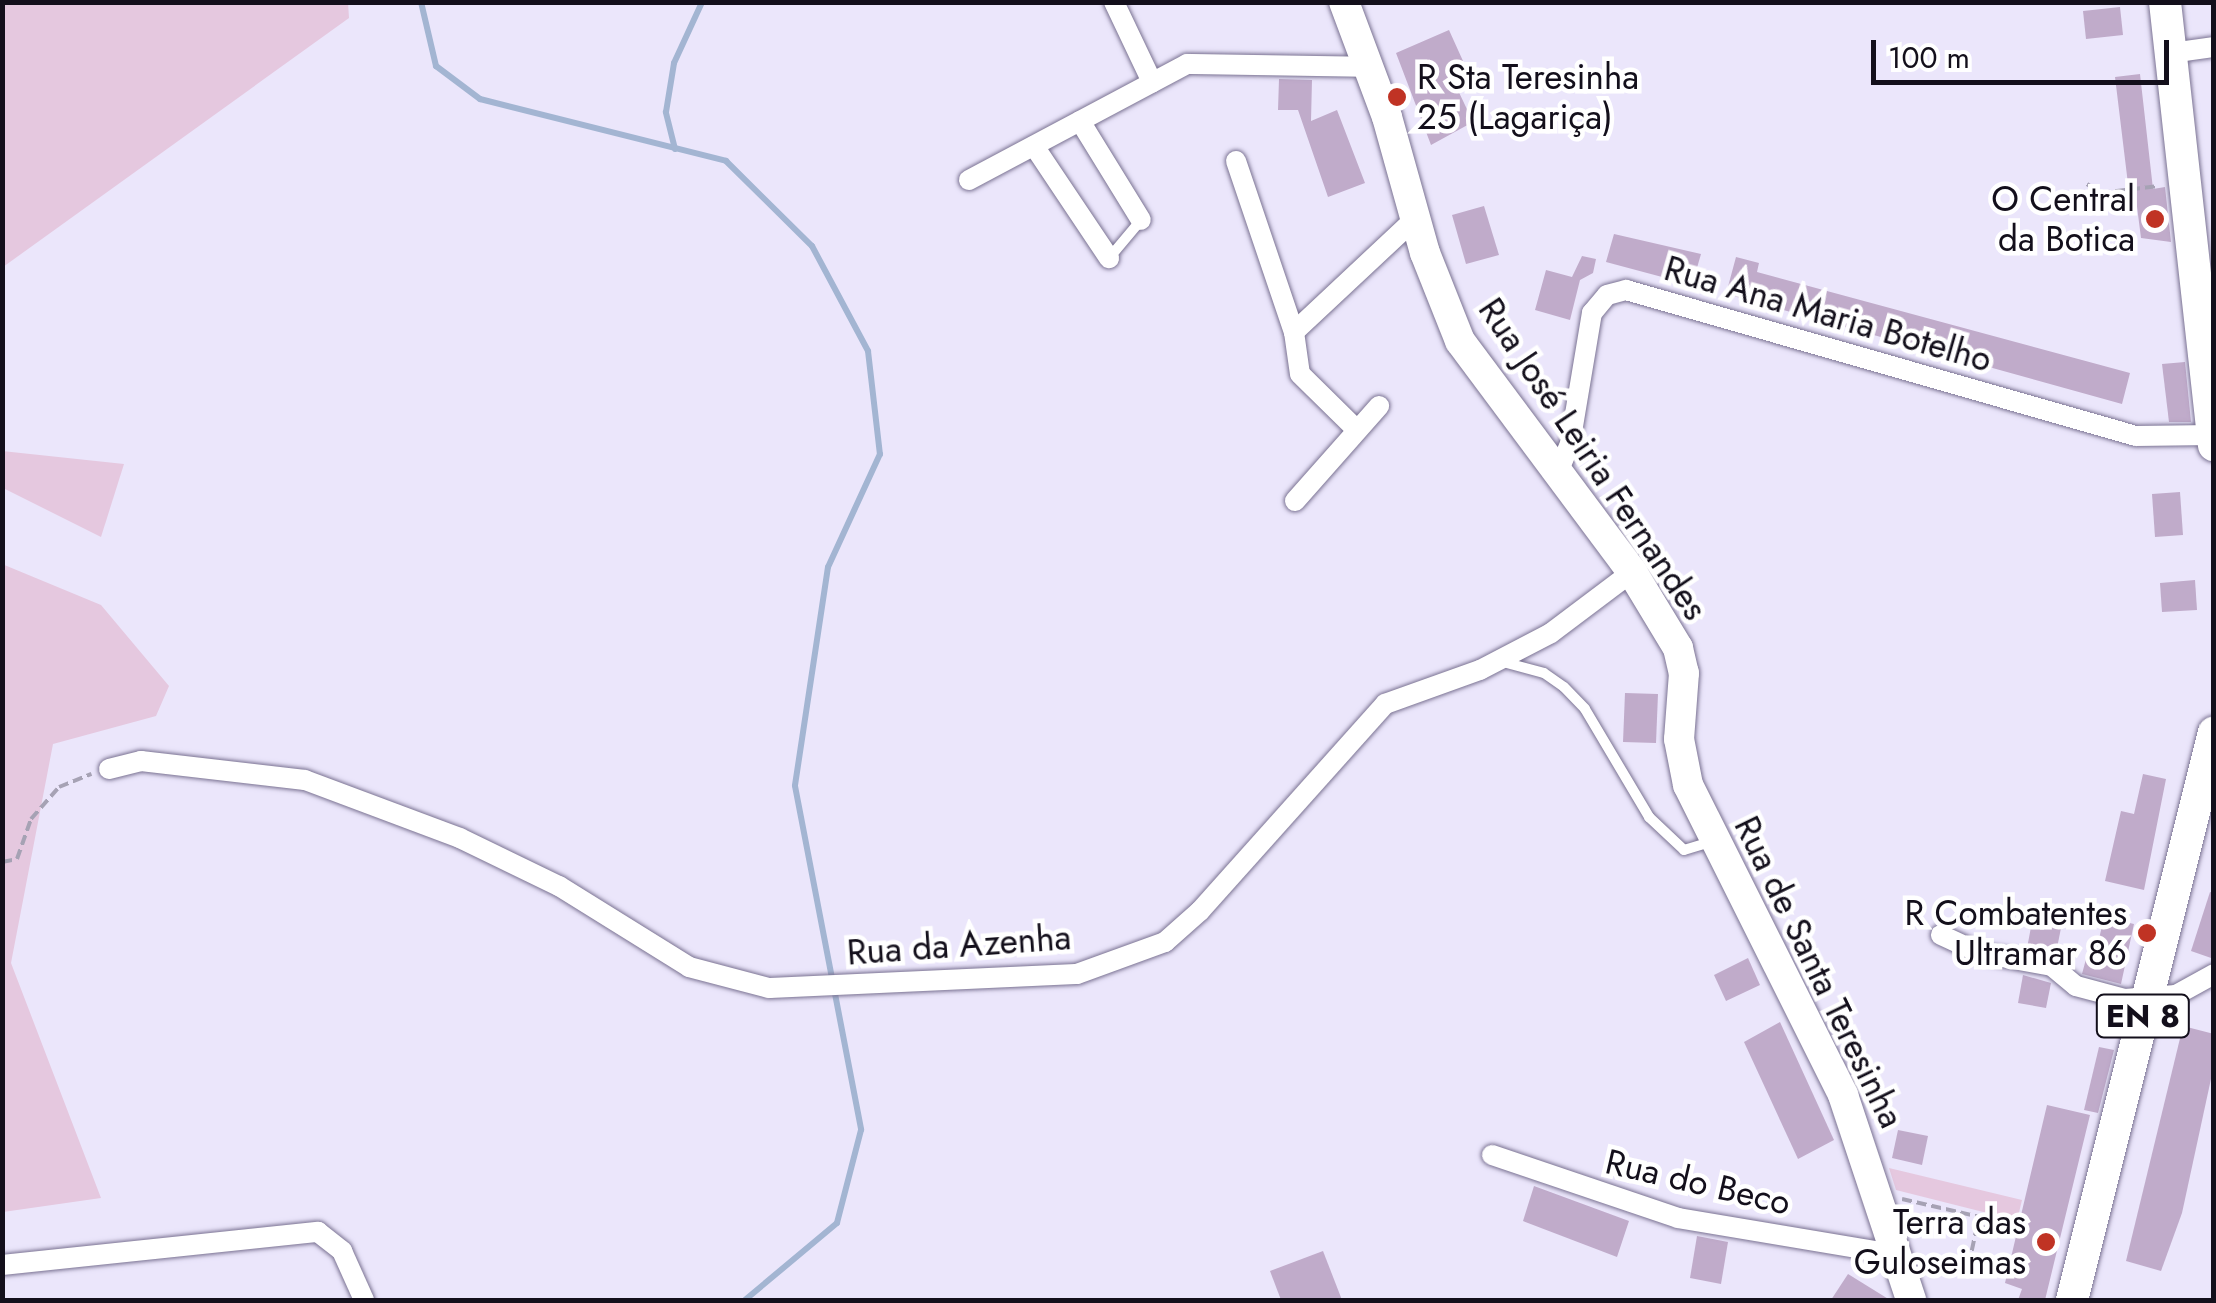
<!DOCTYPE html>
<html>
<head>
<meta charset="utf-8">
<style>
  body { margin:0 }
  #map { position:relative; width:2216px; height:1303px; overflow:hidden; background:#ebe6fb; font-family:Jost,sans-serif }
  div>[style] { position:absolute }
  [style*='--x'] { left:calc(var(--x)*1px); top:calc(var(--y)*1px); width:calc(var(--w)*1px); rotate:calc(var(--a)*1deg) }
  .green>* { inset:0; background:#e5c8df }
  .stream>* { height:6px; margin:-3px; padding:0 3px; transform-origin:3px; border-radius:3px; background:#a3b5d2 }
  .building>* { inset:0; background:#c0abca }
  .path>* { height:4px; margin-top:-2px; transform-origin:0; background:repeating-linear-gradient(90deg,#a6a2b4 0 10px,transparent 0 15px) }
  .roads { filter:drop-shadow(0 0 2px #7a7292) drop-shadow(0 0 2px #7a7292) }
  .service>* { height:10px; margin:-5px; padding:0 5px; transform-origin:5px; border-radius:5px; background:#fff }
  .minor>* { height:20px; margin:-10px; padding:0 10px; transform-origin:10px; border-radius:10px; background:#fff }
  .secondary>* { height:30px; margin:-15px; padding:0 15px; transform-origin:15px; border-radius:15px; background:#fff }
  .primary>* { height:32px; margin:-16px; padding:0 16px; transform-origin:16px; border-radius:16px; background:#fff }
  .dots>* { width:28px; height:28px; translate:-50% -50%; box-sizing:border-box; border:5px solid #fff; border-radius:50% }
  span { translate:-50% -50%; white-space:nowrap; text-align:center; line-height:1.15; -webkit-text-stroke:9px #fff; paint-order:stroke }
  .shield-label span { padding:2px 8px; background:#fff; border:2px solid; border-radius:8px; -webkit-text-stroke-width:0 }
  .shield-label { font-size:32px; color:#130f1b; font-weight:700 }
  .poi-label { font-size:35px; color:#130f1b }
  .left { translate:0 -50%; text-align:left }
  .right { translate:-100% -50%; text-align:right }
  .street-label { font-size:35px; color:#130f1b }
  .frame { position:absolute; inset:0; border:5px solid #130f1b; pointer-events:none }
  .scale { position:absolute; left:1871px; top:40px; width:298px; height:45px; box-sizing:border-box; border:5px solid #130f1b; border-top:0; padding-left:12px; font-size:30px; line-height:35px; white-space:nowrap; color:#130f1b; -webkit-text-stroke:8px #fff; paint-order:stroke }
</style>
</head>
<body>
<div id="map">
  <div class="green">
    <div style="clip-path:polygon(3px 2px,348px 2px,349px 18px,3px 267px)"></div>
    <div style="clip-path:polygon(2px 451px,124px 464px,101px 537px,3px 488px)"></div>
    <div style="clip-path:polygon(2px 564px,101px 605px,169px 686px,156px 716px,53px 744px,11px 963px,101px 1198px,3px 1212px)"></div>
    <div style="clip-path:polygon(1889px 1168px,2022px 1200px,2015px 1229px,2005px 1228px,2007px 1218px,1896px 1190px)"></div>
  </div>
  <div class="stream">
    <div style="--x:421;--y:2;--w:66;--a:76.8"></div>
    <div style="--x:436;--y:66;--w:55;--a:36.9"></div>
    <div style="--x:480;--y:99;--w:254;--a:14.1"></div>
    <div style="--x:726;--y:161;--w:121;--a:44.7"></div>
    <div style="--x:812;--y:246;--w:119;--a:61.9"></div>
    <div style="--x:868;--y:351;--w:104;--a:83.4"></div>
    <div style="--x:880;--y:454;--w:124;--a:114.7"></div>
    <div style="--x:828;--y:567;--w:221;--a:98.6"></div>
    <div style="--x:795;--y:786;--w:350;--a:79.1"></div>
    <div style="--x:861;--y:1130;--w:96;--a:104.5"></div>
    <div style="--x:837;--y:1223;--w:120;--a:140.1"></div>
    <div style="--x:675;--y:149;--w:38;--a:-104"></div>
    <div style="--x:666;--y:112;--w:50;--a:-80.7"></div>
    <div style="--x:674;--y:63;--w:67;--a:-65.3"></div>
  </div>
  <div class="building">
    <div style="clip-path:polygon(2120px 7px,2123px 35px,2086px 39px,2083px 11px)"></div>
    <div style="clip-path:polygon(1449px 30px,1463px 61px,1447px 67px,1473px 122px,1431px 145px,1396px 53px)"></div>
    <div style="clip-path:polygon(2140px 74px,2153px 189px,2165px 187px,2171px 242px,2141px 238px,2134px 183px,2128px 184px,2115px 77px)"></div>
    <div style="clip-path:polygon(1279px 79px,1312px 80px,1311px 121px,1337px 110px,1365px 183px,1328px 197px,1298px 110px,1278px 110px)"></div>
    <div style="clip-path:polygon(1484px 206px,1499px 255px,1466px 264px,1452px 215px)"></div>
    <div style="clip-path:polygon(1614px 234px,1701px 254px,1692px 285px,1606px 262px)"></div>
    <div style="clip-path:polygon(1582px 256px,1596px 259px,1593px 273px,1580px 280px,1570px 320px,1535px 310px,1546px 270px,1572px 277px)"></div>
    <div style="clip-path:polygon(1736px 257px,1759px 263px,1757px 272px,2130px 373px,2122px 404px,1726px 294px)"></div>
    <div style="clip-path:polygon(2185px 362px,2191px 422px,2169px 422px,2162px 364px)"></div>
    <div style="clip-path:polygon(2180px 492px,2183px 535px,2155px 537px,2152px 494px)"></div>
    <div style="clip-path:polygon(2195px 580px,2197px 610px,2162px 612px,2160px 583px)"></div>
    <div style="clip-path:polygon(1625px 693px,1658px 694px,1656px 743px,1623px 742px)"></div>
    <div style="clip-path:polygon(2143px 774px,2166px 779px,2144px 890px,2105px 881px,2121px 811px,2134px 814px)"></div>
    <div style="clip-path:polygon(2210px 892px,2214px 893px,2214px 959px,2191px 951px)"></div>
    <div style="clip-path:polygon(2104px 917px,2134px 924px,2121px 984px,2082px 974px,2086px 959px,2094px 961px)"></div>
    <div style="clip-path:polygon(2032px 922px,2061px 928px,2056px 953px,2027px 948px)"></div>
    <div style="clip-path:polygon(1748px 958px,1760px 985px,1726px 1001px,1714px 975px)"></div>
    <div style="clip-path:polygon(2023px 975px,2051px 983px,2046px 1008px,2018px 1003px)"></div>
    <div style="clip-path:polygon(1780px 1022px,1834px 1140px,1798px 1159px,1744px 1042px)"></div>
    <div style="clip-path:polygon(2183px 1026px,2214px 1034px,2214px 1065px,2182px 1213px,2161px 1271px,2126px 1261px)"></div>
    <div style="clip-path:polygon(2099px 1047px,2114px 1050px,2098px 1113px,2084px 1110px)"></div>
    <div style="clip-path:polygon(2047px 1105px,2090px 1115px,2045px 1300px,2018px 1300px,2022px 1289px,2005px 1283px)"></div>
    <div style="clip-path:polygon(1898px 1130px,1928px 1136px,1922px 1165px,1892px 1158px)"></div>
    <div style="clip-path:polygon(1534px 1186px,1629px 1221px,1617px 1257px,1523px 1221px)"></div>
    <div style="clip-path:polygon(1697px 1236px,1728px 1242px,1721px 1284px,1690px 1278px)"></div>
    <div style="clip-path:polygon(1323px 1251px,1342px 1300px,1281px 1300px,1270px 1271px)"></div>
    <div style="clip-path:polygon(1848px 1274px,1890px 1300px,1831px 1300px)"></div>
  </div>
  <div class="path">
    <div style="--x:2087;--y:184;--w:16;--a:35"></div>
    <div style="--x:2100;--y:193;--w:59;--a:-6.8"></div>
    <div style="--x:2;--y:862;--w:15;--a:-11"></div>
    <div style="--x:17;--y:859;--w:42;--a:-70.7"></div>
    <div style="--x:31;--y:819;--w:43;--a:-48.8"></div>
    <div style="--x:59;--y:787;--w:35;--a:-22"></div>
    <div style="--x:1902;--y:1199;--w:103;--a:13"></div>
    <div style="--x:2002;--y:1222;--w:9;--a:103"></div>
    <div style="--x:2000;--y:1231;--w:24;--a:-168"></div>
    <div style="--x:1977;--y:1226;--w:38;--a:102"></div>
    <div style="--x:1969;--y:1263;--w:37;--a:14"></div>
  </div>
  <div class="roads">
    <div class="service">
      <div style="--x:1110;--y:257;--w:48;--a:-50"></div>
      <div style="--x:1503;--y:662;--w:42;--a:15"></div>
      <div style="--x:1544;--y:673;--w:24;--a:35"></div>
      <div style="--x:1564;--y:687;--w:30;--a:46"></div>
      <div style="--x:1585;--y:709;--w:126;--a:59.3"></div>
      <div style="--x:1649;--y:817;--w:48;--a:43.3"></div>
      <div style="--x:1684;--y:850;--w:31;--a:-17"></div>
    </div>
    <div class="minor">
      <div style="--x:1114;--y:2;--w:89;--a:64.6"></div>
      <div style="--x:2171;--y:53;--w:43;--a:-7.9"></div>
      <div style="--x:1080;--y:121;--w:116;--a:58.4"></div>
      <div style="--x:1034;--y:146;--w:135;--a:56.2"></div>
      <div style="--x:1236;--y:161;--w:181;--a:71.3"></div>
      <div style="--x:1294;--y:332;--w:167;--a:-43.1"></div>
      <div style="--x:969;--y:180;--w:247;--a:-28"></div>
      <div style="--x:1187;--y:64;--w:182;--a:0.9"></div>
      <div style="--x:1294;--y:332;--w:42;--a:81.9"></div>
      <div style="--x:1300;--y:374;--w:80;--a:44.5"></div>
      <div style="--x:1558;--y:472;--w:30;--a:-67"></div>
      <div style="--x:1570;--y:444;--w:133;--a:-80.5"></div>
      <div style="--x:1592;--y:313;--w:23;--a:-50"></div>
      <div style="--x:1607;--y:295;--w:20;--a:-15"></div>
      <div style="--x:1626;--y:290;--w:530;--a:15.98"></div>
      <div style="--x:2136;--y:436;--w:77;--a:-0.7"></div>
      <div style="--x:1295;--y:501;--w:127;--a:-48.5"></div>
      <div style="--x:109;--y:769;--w:33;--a:-14"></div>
      <div style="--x:141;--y:761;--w:165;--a:6.6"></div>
      <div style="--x:305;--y:780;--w:165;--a:20.5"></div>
      <div style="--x:460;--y:838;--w:110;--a:25.9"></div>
      <div style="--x:559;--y:886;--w:153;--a:31.9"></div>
      <div style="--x:689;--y:967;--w:83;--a:14.7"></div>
      <div style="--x:769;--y:988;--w:308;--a:-2.6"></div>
      <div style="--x:1077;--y:974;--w:94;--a:-20"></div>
      <div style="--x:1165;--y:942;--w:47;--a:-41.5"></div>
      <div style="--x:1200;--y:911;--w:278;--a:-48.2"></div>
      <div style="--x:1385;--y:704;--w:101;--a:-19.7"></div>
      <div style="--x:1480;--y:670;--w:80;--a:-27.5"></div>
      <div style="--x:1551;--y:633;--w:101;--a:-37"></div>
      <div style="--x:1941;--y:935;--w:43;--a:24.8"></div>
      <div style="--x:1980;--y:953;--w:73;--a:10.2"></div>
      <div style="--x:2052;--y:966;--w:31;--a:40"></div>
      <div style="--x:2076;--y:986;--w:51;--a:14.9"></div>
      <div style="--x:2125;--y:999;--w:51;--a:-4.5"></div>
      <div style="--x:2176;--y:995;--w:43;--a:-28.9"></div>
      <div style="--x:1492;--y:1155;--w:196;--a:18.7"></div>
      <div style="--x:1678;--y:1218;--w:219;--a:9.5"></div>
      <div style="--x:2;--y:1265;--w:318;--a:-6"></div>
      <div style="--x:318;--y:1232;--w:31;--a:38"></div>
      <div style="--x:342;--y:1251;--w:54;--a:65.8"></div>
    </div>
    <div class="secondary">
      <div style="--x:1344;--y:2;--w:123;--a:69.5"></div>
      <div style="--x:1387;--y:117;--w:141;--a:74.4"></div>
      <div style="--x:1425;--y:253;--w:95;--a:68.3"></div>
      <div style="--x:1460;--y:341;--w:288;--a:53.3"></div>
      <div style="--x:1632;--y:572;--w:89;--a:58.8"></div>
      <div style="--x:1678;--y:648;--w:26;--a:77"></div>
      <div style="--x:1684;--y:673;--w:66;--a:94.3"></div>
      <div style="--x:1679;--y:739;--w:47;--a:78.9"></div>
      <div style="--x:1688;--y:785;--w:347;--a:63.4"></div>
      <div style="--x:1843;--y:1095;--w:216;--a:71.6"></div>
    </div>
    <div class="primary">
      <div style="--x:2165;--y:2;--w:446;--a:83.7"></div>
      <div style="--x:2072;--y:1300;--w:585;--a:-75.96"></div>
    </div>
  </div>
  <div class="dots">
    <div style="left:1397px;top:97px;background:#c03324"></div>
    <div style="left:2155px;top:219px;background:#c03324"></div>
    <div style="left:2147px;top:933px;background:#c03324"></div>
    <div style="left:2046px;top:1242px;background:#c03324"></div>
  </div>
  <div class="shield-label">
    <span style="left:2143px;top:1016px">EN 8</span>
  </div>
  <div class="poi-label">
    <span class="left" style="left:1417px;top:97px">R Sta Teresinha<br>25 (Lagariça)</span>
    <span class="right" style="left:2135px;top:219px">O Central<br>da Botica</span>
    <span class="right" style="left:2127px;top:933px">R Combatentes<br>Ultramar 86</span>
    <span class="right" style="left:2026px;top:1242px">Terra das<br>Guloseimas</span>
  </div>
  <div class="street-label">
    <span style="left:1828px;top:314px;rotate:16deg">Rua Ana Maria Botelho</span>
    <span style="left:1593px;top:459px;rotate:56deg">Rua José Leiria Fernandes</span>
    <span style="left:959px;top:945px;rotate:-4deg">Rua da Azenha</span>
    <span style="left:1819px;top:972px;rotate:64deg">Rua de Santa Teresinha</span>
    <span style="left:1698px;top:1182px;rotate:13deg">Rua do Beco</span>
  </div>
  <div class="frame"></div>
  <div class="scale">100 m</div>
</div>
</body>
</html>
